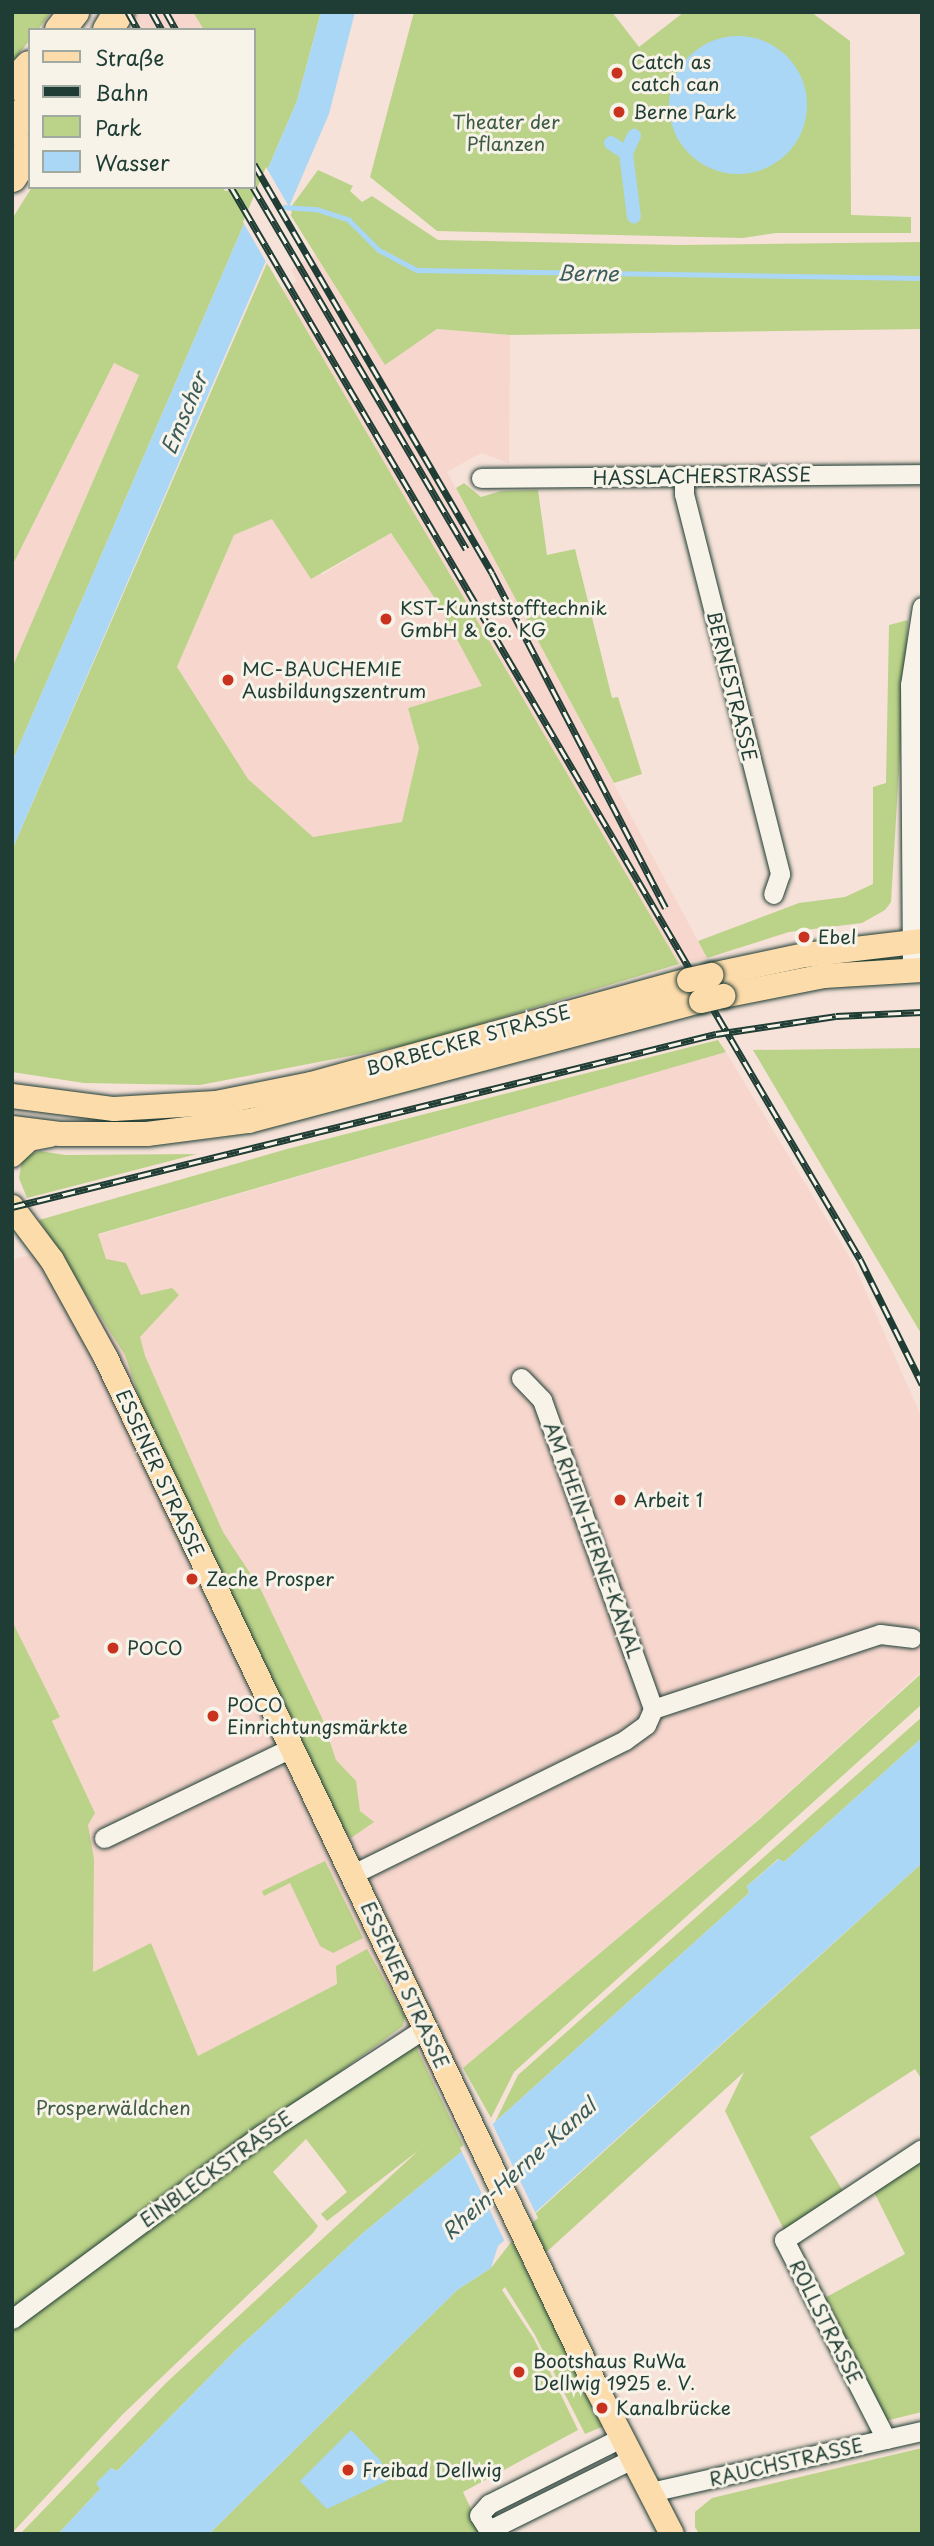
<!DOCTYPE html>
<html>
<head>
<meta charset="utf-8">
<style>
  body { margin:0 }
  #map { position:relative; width:934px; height:2546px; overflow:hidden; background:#f6e2d8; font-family:"Playpen Sans",sans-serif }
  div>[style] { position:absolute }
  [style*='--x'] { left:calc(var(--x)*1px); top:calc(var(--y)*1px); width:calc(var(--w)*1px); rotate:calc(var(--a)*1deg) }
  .built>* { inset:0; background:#f6d6cd }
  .green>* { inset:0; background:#bbd289 }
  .water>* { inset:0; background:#abd7f6 }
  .round { border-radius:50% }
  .pier>* { inset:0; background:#f6e2d8 }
  .stream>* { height:4.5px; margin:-2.25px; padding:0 2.25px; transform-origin:2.25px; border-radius:2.25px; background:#abd7f6 }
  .canal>* { height:14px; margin:-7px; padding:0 7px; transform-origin:7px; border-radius:7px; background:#abd7f6 }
  .roads { filter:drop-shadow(0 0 2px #1f3d34) drop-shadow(0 0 2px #1f3d34) }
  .minor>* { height:19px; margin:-9.5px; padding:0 9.5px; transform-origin:9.5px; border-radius:9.5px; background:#f7f3e8 }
  .major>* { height:24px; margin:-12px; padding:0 12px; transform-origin:12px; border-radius:12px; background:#fddcac }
  .highway>* { height:30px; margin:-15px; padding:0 15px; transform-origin:15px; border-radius:15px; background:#fddcac }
  .rail>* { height:7px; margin-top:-3.5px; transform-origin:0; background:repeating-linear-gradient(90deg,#f7f3e8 0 13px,#1f3d34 0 26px); box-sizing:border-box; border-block:2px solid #1f3d34 }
  .bridges { filter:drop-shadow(0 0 2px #1f3d34) drop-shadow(0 0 2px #1f3d34) }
  .major-bridge>* { height:24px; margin:-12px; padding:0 12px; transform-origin:12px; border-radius:12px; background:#fddcac }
  .dots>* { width:19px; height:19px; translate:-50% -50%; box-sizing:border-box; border:4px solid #f7f3e8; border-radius:50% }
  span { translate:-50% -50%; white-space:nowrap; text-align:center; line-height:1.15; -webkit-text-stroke:6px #f7f3e8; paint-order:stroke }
  .poi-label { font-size:19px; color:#1f3d34 }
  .left { translate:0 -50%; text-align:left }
  .park-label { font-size:19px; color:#3e5b45 }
  .street-label { font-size:19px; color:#1f3d34 }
  .water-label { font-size:21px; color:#3b5c5b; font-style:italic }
  .frame { position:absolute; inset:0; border:14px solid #1f3d34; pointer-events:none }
  .legend { position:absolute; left:28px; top:28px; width:228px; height:161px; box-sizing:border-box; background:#f7f3e8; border:2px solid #a1aaa0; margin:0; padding:9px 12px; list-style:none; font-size:21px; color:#1f3d34 }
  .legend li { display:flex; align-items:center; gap:14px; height:35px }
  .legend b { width:35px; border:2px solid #a1aaa0 }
</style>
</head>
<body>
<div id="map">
  <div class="built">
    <div style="clip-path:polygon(118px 12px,193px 12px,204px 30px,128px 30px)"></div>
    <div style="clip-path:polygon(316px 254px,385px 365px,437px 329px,510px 335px,509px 463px,481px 453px,447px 472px,707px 958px,679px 964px,301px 324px,283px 290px,297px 281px,291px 269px)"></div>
    <div style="clip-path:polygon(114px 363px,139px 374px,12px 668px,12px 566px)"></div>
    <div style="clip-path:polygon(272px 519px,322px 575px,391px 533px,436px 600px,483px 686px,408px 708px,419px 748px,403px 822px,313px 837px,248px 779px,177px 667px,234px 535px)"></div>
    <div style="clip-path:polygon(726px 1052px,853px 1263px,922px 1418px,922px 1671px,761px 1817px,463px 2068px,434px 2085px,403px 2026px,405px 2017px,337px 1984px,198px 2056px,151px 1943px,92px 1972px,94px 1859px,88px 1825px,95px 1813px,52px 1720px,59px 1716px,12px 1621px,12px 1260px)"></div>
  </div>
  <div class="green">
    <div style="clip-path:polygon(12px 12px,51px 12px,38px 30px,30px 30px,30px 40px,12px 62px)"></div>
    <div style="clip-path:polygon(193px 12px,321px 12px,297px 101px,12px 762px,12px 668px,139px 375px,114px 363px,12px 566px,12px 219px,32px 187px,222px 187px,225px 191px,254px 187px,254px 30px,204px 30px)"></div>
    <div style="clip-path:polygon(414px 12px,612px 12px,639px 47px,684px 12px,811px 12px,850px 41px,851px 215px,911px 217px,911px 233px,776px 233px,743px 238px,437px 231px,370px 177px)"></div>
    <div style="clip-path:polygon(318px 170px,353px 186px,350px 191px,362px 202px,372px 196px,438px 240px,680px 245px,922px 242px,922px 329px,510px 335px,437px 329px,385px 365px,288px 211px)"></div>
    <div style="clip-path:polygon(evenodd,267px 263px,679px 964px,417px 1043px,200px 1085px,84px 1083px,12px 1072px,12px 850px,267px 263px,272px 519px,311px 579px,391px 533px,436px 600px,482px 686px,408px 708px,419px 748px,402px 822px,313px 837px,248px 779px,177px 667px,234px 535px,272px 519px)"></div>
    <div style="clip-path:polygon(464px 483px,481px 497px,501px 491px,538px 490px,547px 555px,575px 549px,612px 698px,618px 697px,642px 774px,614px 783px,456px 488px)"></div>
    <div style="clip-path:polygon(908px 620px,891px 902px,885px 910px,862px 923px,789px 932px,707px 958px,698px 941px,799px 903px,845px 897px,873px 884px,873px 787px,886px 783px,889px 625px)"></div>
    <div style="clip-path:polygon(718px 1040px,726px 1052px,98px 1234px,106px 1259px,126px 1263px,141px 1295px,172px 1288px,179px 1295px,140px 1337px,145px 1356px,223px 1532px,261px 1590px,322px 1718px,336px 1760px,356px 1781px,360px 1811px,374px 1822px,351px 1838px,333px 1818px,153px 1439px,125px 1355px,39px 1220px,287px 1149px)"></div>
    <div style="clip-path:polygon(922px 1048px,922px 1335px,753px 1050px)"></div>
    <div style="clip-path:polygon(40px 1151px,65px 1155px,197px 1154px,27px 1198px,19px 1178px,22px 1162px,27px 1155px)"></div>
    <div style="clip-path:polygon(12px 1621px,60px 1717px,52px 1721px,95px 1813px,88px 1825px,94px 1859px,93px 1972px,151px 1943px,198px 2056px,337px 1984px,336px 1966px,367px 1949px,405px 2017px,403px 2026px,304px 2098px,411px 2036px,465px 2149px,363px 2233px,236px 2350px,117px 2471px,111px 2468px,100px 2489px,58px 2534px,20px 2534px,167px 2382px,419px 2150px,327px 2221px,321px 2214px,347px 2192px,306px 2139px,273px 2172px,318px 2226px,313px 2233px,122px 2415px,12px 2533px)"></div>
    <div style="clip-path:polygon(922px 1673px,922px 1704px,514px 2072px,491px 2118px,463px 2068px,761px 1818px)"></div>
    <div style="clip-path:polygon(922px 1717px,922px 1738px,784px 1862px,778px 1859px,747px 1886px,749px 1893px,495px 2122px,518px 2075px)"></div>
    <div style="clip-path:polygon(325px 1861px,363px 1938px,333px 1953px,320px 1946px,290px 1883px,264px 1896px,262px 1891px)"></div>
    <div style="clip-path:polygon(922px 1863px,922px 2080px,915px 2069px,810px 2137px,843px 2191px,785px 2232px,725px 2111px,744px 2072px,541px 2257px,524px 2224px)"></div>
    <div style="clip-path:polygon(922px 2142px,922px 2412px,885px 2421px,821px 2300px,905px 2254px,867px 2178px)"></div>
    <div style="clip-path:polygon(512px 2241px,604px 2426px,585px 2434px,535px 2335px,505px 2287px,502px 2290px,534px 2339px,578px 2430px,463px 2492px,483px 2534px,209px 2534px,457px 2290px,491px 2268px)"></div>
    <div style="clip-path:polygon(922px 2448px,922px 2534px,699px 2534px,695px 2527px,695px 2512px,712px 2498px)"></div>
  </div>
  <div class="water">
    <div style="clip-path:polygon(321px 12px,355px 12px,329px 114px,12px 850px,12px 762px,297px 101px)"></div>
    <div class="round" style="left:669px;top:36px;width:138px;height:138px"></div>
    <div style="clip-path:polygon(922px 1738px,922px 1863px,498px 2246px,491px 2268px,457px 2290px,209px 2534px,58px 2534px,100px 2489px,96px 2483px,111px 2468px,117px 2471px,236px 2350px,363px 2233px,465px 2149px,749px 1893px,747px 1886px,779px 1859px,784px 1862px)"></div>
    <div style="clip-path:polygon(351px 2430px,381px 2461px,389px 2480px,327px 2509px,300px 2481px)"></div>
  </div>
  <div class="pier">
    <div style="clip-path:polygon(266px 167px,292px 212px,269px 267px,243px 222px)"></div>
    <div style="clip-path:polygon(491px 2121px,538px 2218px,506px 2244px,460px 2148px)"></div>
  </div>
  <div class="stream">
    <div style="--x:284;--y:207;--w:32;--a:4"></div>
    <div style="--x:316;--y:209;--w:35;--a:18"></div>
    <div style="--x:349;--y:220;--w:42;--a:45"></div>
    <div style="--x:379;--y:250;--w:43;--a:27.8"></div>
    <div style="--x:417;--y:270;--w:505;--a:0.91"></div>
  </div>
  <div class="canal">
    <div style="--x:611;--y:143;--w:18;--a:34"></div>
    <div style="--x:626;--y:153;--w:64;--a:82.9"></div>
    <div style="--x:626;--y:153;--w:19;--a:-65"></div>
  </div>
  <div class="roads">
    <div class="minor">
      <div style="--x:684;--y:477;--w:17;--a:90"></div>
      <div style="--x:684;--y:494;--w:392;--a:75.8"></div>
      <div style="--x:780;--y:874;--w:21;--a:109"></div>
      <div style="--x:481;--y:478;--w:441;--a:-0.5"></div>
      <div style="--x:912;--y:969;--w:284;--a:-90.4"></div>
      <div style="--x:910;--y:685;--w:79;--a:-81.3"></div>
      <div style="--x:521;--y:1378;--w:30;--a:46"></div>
      <div style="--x:542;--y:1400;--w:328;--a:70.2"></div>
      <div style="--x:104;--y:1838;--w:208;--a:-25.7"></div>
      <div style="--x:353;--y:1874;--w:303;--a:-26.2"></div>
      <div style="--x:625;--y:1740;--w:26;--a:-36"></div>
      <div style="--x:646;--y:1725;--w:17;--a:-66"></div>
      <div style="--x:653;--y:1709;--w:239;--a:-18.3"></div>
      <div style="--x:880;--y:1634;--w:32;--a:7"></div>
      <div style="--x:12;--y:2319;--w:310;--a:-36.5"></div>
      <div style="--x:261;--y:2135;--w:196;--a:-33.1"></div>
      <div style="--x:886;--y:2439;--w:224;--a:-117.1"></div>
      <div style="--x:784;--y:2240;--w:165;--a:-33.4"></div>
      <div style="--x:651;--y:2492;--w:278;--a:-12.7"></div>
      <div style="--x:489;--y:2530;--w:162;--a:-26.4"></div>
      <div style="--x:491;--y:2534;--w:22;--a:-122"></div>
      <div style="--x:479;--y:2515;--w:15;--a:-48"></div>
      <div style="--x:489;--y:2504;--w:150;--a:-26.6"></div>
    </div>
    <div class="major">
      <div style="--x:711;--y:975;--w:96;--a:-12"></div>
      <div style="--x:805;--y:955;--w:118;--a:-6.8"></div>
      <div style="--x:723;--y:996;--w:103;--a:-11.2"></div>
      <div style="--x:824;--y:976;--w:98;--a:-3.5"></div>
      <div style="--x:12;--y:1096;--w:103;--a:7.3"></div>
      <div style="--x:114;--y:1109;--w:102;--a:-3.4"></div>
      <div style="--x:216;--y:1103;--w:97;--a:-11.3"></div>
      <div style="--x:311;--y:1084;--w:392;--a:-15.4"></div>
      <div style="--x:12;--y:1128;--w:48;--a:7.1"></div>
      <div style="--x:60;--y:1134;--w:87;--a:0"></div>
      <div style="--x:147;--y:1134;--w:103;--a:-7.3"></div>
      <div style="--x:249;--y:1121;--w:468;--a:-14.9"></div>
      <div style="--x:12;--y:1155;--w:23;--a:-43"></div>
      <div style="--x:29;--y:1139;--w:21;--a:-11"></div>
      <div style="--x:12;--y:1207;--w:66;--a:53"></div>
      <div style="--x:52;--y:1260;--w:112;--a:61.1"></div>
      <div style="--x:106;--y:1358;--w:1142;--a:64.53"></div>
      <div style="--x:597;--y:2389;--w:163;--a:62.7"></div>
    </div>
    <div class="highway">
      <div style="--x:60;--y:30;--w:23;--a:-52"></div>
      <div style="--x:108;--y:30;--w:21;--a:-59"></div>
      <div style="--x:12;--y:85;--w:26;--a:-47"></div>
      <div style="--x:12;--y:131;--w:32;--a:-56"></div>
      <div style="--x:12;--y:177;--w:33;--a:-57"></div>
    </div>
  </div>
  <div class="rail">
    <div style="--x:128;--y:12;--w:21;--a:61"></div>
    <div style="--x:152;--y:12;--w:21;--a:61"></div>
    <div style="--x:166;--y:12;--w:21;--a:61"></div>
    <div style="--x:254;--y:164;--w:473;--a:59.8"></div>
    <div style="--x:492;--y:573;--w:377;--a:62.6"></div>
    <div style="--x:231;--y:187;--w:1243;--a:59.6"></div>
    <div style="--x:860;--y:1259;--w:140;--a:63.6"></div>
    <div style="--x:253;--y:187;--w:420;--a:59.5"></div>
    <div style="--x:12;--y:1207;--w:725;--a:-13.81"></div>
    <div style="--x:716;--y:1034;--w:121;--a:-8.5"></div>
    <div style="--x:836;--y:1016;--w:86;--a:-2.7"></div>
  </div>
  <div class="bridges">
    <div class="major-bridge">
      <div style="--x:689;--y:980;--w:23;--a:-13"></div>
      <div style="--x:701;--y:1001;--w:23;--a:-13"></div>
    </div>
  </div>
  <div class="dots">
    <div style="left:617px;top:73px;background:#c8321e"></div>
    <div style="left:619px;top:112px;background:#c8321e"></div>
    <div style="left:386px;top:619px;background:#c8321e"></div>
    <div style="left:228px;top:680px;background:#c8321e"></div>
    <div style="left:804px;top:937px;background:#c8321e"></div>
    <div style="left:620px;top:1500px;background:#c8321e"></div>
    <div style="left:192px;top:1579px;background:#c8321e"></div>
    <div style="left:113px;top:1648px;background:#c8321e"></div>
    <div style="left:213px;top:1716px;background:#c8321e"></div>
    <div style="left:519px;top:2372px;background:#c8321e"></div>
    <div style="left:602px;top:2408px;background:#c8321e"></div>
    <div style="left:348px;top:2470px;background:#c8321e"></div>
  </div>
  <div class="poi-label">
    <span class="left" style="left:631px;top:73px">Catch as<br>catch can</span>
    <span class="left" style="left:633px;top:112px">Berne Park</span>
    <span class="left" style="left:400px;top:619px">KST-Kunststofftechnik<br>GmbH &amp; Co. KG</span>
    <span class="left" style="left:242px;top:680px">MC-BAUCHEMIE<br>Ausbildungszentrum</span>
    <span class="left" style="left:818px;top:937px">Ebel</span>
    <span class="left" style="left:634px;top:1500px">Arbeit 1</span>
    <span class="left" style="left:206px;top:1579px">Zeche Prosper</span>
    <span class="left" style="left:127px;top:1648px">POCO</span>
    <span class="left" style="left:227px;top:1716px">POCO<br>Einrichtungsmärkte</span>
    <span class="left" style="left:533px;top:2372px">Bootshaus RuWa<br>Dellwig 1925 e. V.</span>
    <span class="left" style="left:616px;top:2408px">Kanalbrücke</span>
    <span class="left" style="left:362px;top:2470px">Freibad Dellwig</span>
  </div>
  <div class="park-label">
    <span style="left:506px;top:133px">Theater der<br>Pflanzen</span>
    <span style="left:113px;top:2108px">Prosperwäldchen</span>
  </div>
  <div class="street-label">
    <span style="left:702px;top:476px;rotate:-1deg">HASSLACHERSTRASSE</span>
    <span style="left:732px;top:686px;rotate:76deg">BERNESTRASSE</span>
    <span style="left:468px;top:1040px;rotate:-16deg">BORBECKER STRASSE</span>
    <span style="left:160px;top:1473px;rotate:65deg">ESSENER STRASSE</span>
    <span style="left:593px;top:1540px;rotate:70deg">AM RHEIN-HERNE-KANAL</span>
    <span style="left:405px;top:1985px;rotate:65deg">ESSENER STRASSE</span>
    <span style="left:216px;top:2169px;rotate:-36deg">EINBLECKSTRASSE</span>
    <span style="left:826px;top:2322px;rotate:63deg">ROLLSTRASSE</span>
    <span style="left:786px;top:2462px;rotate:-13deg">RAUCHSTRASSE</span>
  </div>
  <div class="water-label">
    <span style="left:588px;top:272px;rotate:1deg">Berne</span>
    <span style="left:183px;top:413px;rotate:-67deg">Emscher</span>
    <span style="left:518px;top:2168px;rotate:-42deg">Rhein-Herne-Kanal</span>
  </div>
  <div class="frame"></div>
  <ul class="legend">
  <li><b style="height:9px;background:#fddcac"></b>Straße</li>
  <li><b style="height:9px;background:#1f3d34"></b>Bahn</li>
  <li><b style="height:19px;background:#bbd289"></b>Park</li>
  <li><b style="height:19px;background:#abd7f6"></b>Wasser</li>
  </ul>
</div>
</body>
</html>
